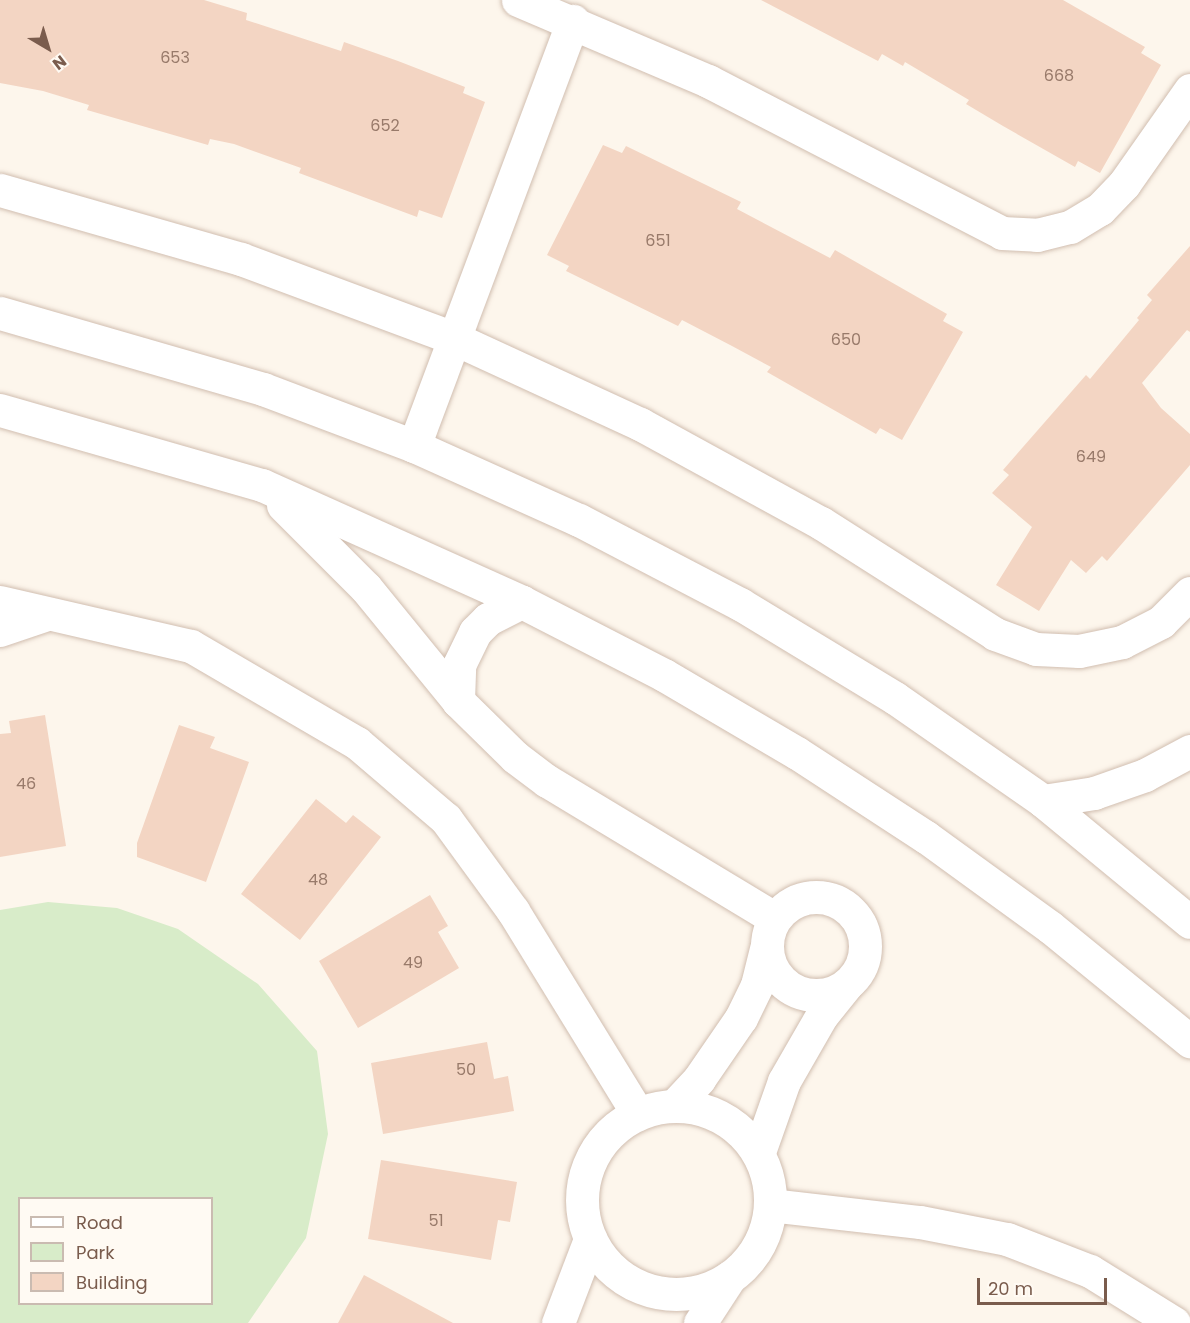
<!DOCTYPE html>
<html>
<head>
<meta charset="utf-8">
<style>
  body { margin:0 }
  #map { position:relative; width:1190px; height:1323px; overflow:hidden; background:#fdf6ec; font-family:Poppins,sans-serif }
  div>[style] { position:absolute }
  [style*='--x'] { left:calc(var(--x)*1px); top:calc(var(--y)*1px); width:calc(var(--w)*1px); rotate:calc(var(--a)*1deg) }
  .green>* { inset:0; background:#d8ecc9 }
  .building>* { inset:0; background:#f3d5c3 }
  .roads { filter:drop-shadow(0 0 2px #d1beb0) drop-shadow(0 0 2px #d1beb0) }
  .minor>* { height:33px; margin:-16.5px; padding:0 16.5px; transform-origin:16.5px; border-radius:16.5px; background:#fff }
  .minor>.ring { margin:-16.5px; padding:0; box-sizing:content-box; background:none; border:33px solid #fff; border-radius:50% }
  span { translate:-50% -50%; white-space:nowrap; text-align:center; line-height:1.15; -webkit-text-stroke:5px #fffaf3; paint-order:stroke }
  .number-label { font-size:16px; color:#987a6a }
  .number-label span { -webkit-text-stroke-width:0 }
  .legend { position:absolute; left:18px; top:1197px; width:195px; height:108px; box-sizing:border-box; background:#fffaf3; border:2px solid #cabbb1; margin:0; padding:8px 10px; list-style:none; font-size:18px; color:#7a5c4d }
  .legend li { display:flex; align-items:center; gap:12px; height:30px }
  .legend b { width:30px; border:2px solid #cabbb1 }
  .north { position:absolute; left:18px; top:18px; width:60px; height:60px; -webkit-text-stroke:4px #fffaf3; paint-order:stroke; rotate:142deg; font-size:16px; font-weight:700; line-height:24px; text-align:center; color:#7a5c4d }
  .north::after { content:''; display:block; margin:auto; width:21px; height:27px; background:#7a5c4d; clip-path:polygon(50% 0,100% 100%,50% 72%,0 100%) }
  .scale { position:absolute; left:977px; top:1278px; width:130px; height:27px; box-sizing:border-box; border:3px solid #7a5c4d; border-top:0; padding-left:8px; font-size:18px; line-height:21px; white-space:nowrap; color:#7a5c4d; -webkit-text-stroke:4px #fffaf3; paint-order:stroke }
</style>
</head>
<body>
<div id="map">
  <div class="green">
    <div style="clip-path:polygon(evenodd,48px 902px,117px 908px,178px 929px,258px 984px,317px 1051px,328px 1134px,306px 1238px,248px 1323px,0 1323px,0 910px,48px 902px,20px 1198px,212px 1198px,212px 1304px,20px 1304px,20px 1198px)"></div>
  </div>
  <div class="building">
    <div style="clip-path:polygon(0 0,204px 0,247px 13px,246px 20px,341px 51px,344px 42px,398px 61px,465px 87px,463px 93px,485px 102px,442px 218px,419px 210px,417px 217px,299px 173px,301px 168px,234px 144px,210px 139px,208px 145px,87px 110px,89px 105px,43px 91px,0 83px)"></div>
    <div style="clip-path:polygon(761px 0,1063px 0,1145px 47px,1141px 53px,1161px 65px,1100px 173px,1078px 161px,1075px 167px,1003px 126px,966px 104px,969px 100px,905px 62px,903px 66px,882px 54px,878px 61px)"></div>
    <div style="clip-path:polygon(603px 145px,622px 153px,626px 146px,741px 202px,737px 209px,830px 258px,835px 250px,947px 314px,943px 321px,963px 332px,902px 440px,880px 428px,876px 434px,767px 372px,771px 367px,732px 346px,682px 320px,678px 326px,566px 271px,569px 266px,547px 255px)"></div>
    <div style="clip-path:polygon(1190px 246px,1190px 332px,1187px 330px,1142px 383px,1161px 408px,1190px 434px,1190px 465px,1107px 561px,1102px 556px,1086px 573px,1071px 560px,1039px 611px,996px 585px,1032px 527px,992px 493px,1009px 475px,1003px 470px,1086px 375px,1090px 379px,1139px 320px,1137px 318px,1152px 300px,1147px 295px)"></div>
    <div style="clip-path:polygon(45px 715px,66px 846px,0 857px,0 734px,11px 733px,9px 721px)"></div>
    <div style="clip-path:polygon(179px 725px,215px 737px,210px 748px,249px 762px,206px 882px,137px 857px,137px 843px)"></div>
    <div style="clip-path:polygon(316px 799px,346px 823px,353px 815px,381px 837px,300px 940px,241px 894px)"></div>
    <div style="clip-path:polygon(430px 895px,448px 926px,438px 932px,459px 968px,358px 1028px,319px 961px)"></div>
    <div style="clip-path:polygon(487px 1042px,494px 1079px,508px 1076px,514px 1111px,383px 1134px,371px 1063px)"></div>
    <div style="clip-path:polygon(381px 1160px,517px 1182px,510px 1222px,498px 1220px,491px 1260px,368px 1239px)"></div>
    <div style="clip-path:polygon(364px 1275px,453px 1323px,338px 1323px)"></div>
  </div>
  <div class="roads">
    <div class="minor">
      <div style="--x:518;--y:0;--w:207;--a:23.1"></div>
      <div style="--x:708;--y:81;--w:331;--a:27.3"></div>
      <div style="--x:1002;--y:233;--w:35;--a:3"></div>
      <div style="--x:1037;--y:235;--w:34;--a:-14"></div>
      <div style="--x:1070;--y:227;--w:35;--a:-31"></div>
      <div style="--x:1100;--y:209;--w:35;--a:-46"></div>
      <div style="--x:1124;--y:184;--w:115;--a:-54.9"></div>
      <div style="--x:0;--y:190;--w:251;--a:16"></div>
      <div style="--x:241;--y:259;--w:226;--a:20.4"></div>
      <div style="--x:453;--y:338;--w:206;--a:24.7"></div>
      <div style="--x:640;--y:424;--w:206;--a:28.7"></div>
      <div style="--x:821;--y:523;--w:206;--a:32.5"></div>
      <div style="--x:995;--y:634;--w:44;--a:20.1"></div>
      <div style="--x:1036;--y:649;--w:43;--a:2.7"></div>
      <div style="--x:1079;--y:651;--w:44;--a:-11.8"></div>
      <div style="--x:1122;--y:642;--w:44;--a:-27.1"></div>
      <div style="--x:1161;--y:622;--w:41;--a:-45"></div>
      <div style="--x:0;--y:313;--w:274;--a:16.1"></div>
      <div style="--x:263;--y:389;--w:161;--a:20.7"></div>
      <div style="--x:414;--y:446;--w:181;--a:24.2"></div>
      <div style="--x:579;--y:520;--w:182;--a:27.6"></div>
      <div style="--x:740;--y:604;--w:181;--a:31.2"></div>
      <div style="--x:895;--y:698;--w:180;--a:34.8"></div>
      <div style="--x:1043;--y:801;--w:190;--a:39.5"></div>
      <div style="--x:0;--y:410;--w:273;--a:16"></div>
      <div style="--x:262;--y:485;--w:285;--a:24.2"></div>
      <div style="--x:522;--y:602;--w:160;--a:27.2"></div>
      <div style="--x:664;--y:675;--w:154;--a:30.4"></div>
      <div style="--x:797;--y:753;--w:154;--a:33.1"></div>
      <div style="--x:926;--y:837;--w:153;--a:36"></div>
      <div style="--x:1050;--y:927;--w:181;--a:39.2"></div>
      <div style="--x:414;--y:446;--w:454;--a:-69.5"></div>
      <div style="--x:283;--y:505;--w:117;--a:45"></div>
      <div style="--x:366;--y:588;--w:146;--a:50.8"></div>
      <div style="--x:458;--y:701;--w:80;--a:44.5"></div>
      <div style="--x:515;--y:757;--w:40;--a:37"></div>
      <div style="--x:547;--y:781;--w:265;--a:31.1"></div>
      <div style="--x:0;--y:602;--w:196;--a:13"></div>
      <div style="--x:191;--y:646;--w:192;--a:30.3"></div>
      <div style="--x:357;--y:743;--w:117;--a:40.5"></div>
      <div style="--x:446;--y:819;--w:114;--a:53.9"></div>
      <div style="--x:513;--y:911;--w:238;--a:58.4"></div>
      <div style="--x:0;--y:630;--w:50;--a:-18.8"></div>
      <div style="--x:458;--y:701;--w:36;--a:-88"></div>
      <div style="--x:459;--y:665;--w:37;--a:-64"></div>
      <div style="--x:475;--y:632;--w:18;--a:-45"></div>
      <div style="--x:488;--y:619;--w:38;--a:-27"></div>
      <div style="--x:1043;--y:801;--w:52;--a:-8.9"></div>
      <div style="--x:1094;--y:793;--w:54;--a:-19.4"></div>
      <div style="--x:1145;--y:775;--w:51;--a:-28.1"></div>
      <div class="ring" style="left:767px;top:897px;width:65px;height:65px"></div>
      <div style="--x:674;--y:1106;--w:37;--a:-47"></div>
      <div style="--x:699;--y:1079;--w:74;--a:-55.5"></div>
      <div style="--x:741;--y:1018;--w:37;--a:-64"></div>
      <div style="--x:757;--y:985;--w:37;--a:-76"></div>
      <div class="ring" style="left:582px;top:1106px;width:155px;height:155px"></div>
      <div style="--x:759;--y:1152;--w:75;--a:-70.6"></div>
      <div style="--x:784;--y:1081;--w:76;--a:-60.1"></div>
      <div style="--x:822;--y:1015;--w:38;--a:-51"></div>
      <div style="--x:770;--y:1205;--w:151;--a:6.5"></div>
      <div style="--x:920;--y:1222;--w:89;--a:11.1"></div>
      <div style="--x:1007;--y:1239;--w:89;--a:21.1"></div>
      <div style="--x:1090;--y:1271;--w:99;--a:31.8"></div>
      <div style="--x:558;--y:1323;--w:90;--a:-69.1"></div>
      <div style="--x:700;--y:1323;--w:55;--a:-56.9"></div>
    </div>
  </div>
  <div class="number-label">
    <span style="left:175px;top:58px">653</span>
    <span style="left:1059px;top:76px">668</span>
    <span style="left:385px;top:126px">652</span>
    <span style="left:658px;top:241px">651</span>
    <span style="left:846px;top:340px">650</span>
    <span style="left:1091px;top:457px">649</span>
    <span style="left:26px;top:784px">46</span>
    <span style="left:318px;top:880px">48</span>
    <span style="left:413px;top:963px">49</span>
    <span style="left:466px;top:1070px">50</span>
    <span style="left:436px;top:1221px">51</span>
  </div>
  <ul class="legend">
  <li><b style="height:8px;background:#fff"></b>Road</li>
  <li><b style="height:16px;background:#d8ecc9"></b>Park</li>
  <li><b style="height:16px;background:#f3d5c3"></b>Building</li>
  </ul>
  <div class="north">N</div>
  <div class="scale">20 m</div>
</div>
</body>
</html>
